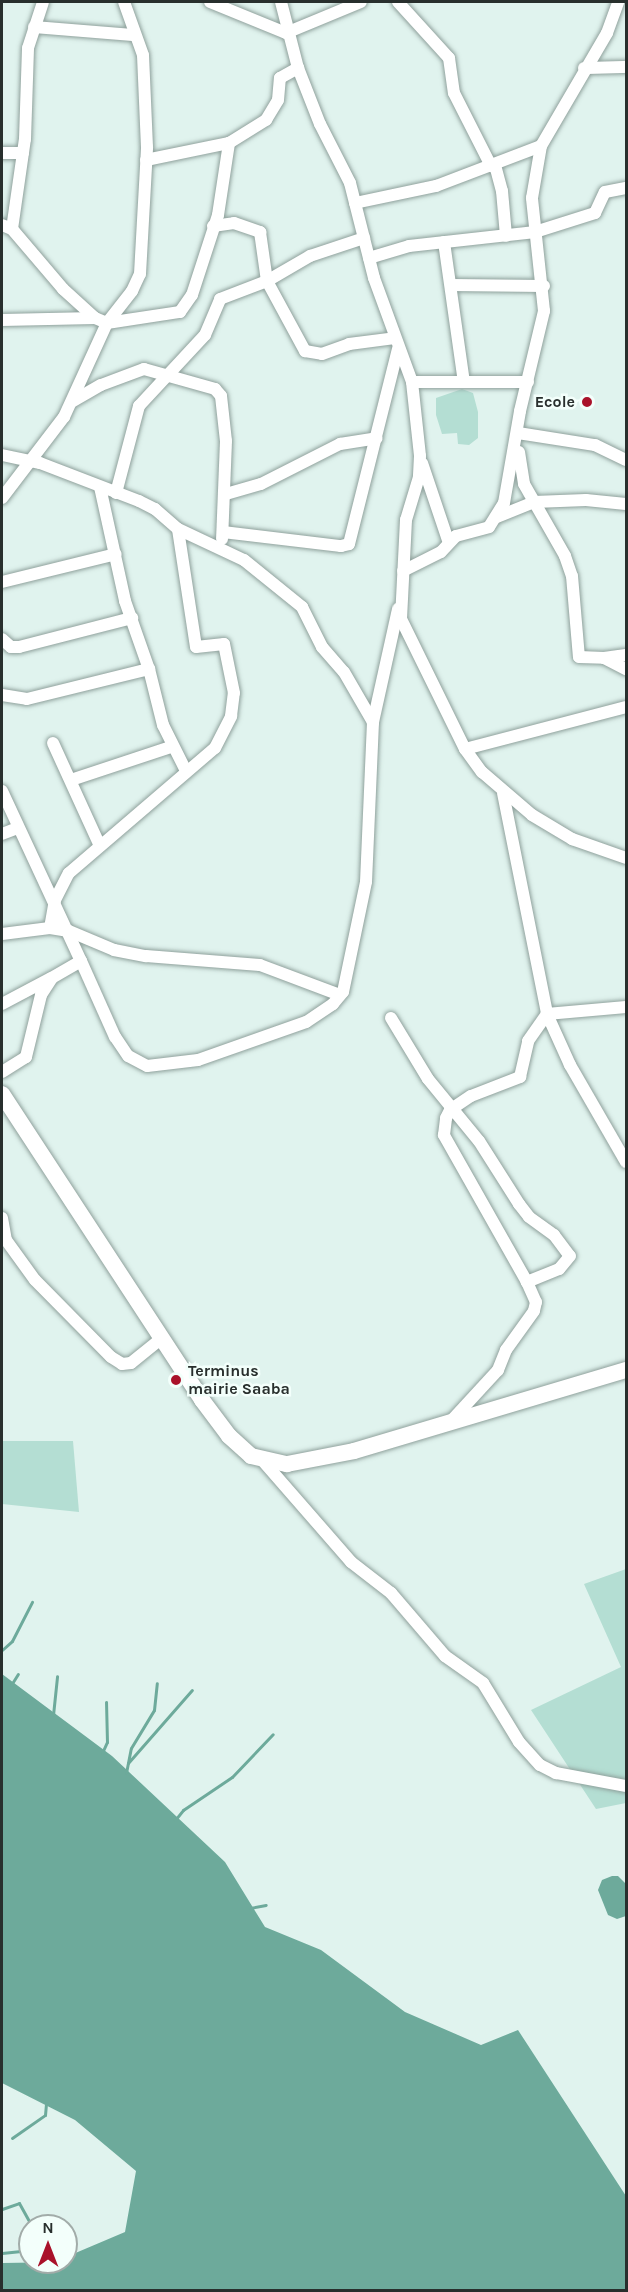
<!DOCTYPE html>
<html>
<head>
<meta charset="utf-8">
<style>
  body { margin:0 }
  #map { position:relative; width:628px; height:2292px; overflow:hidden; background:#e0f3ee; font-family:Karla,sans-serif }
  div>[style] { position:absolute }
  [style*='--x'] { left:calc(var(--x)*1px); top:calc(var(--y)*1px); width:calc(var(--w)*1px); rotate:calc(var(--a)*1deg) }
  .green>* { inset:0; background:#b4ded3 }
  .water>* { inset:0; background:#6daa9b }
  .stream>* { height:3px; margin:-1.5px; padding:0 1.5px; transform-origin:1.5px; border-radius:1.5px; background:#6daa9b }
  .roads { filter:drop-shadow(0 0 2px #8fa19c) drop-shadow(0 0 2px #8fa19c) }
  .minor>* { height:12px; margin:-6px; padding:0 6px; transform-origin:6px; border-radius:6px; background:#fff }
  .tertiary>* { height:16px; margin:-8px; padding:0 8px; transform-origin:8px; border-radius:8px; background:#fff }
  .dots>* { width:16px; height:16px; translate:-50% -50%; box-sizing:border-box; border:3px solid #f3fffb; border-radius:50% }
  span { translate:-50% -50%; white-space:nowrap; text-align:center; line-height:1.15; -webkit-text-stroke:5px #f3fffb; paint-order:stroke }
  .poi-label { font-size:16px; color:#282f2d; font-weight:700 }
  .right { translate:-100% -50%; text-align:right }
  .left { translate:0 -50%; text-align:left }
  .frame { position:absolute; inset:0; border:3px solid #282f2d; pointer-events:none }
  .north { position:absolute; left:18px; top:2214px; width:60px; height:60px; box-sizing:border-box; background:#f3fffb; border:2px solid #a2aca9; border-radius:50%; rotate:0deg; font-size:16px; font-weight:700; line-height:24px; text-align:center; color:#282f2d }
  .north::after { content:''; display:block; margin:auto; width:21px; height:27px; background:#a9122a; clip-path:polygon(50% 0,100% 100%,50% 72%,0 100%) }
</style>
</head>
<body>
<div id="map">
  <div class="green">
    <div style="clip-path:polygon(462px 389px,473px 393px,478px 412px,478px 438px,469px 445px,458px 444px,457px 433px,442px 434px,436px 415px,436px 398px)"></div>
    <div style="clip-path:polygon(2px 1441px,73px 1441px,79px 1512px,2px 1504px)"></div>
    <div style="clip-path:polygon(626px 1569px,626px 1803px,596px 1809px,531px 1710px,621px 1667px,584px 1584px)"></div>
  </div>
  <div class="water">
    <div style="clip-path:polygon(2px 1674px,112px 1756px,225px 1862px,265px 1927px,321px 1950px,405px 2012px,481px 2045px,518px 2030px,626px 2196px,626px 2290px,2px 2290px,2px 2263px,66px 2262px,66px 2257px,125px 2232px,136px 2171px,75px 2120px,2px 2083px)"></div>
    <div style="clip-path:polygon(612px 1876px,618px 1876px,626px 1884px,626px 1916px,617px 1919px,608px 1915px,598px 1890px,602px 1880px)"></div>
  </div>
  <div class="stream">
    <div style="--x:2;--y:1650;--w:13;--a:-42"></div>
    <div style="--x:12;--y:1641;--w:44;--a:-62.9"></div>
    <div style="--x:11;--y:1685;--w:13;--a:-58"></div>
    <div style="--x:53;--y:1715;--w:39;--a:-84"></div>
    <div style="--x:102;--y:1753;--w:12;--a:-66"></div>
    <div style="--x:107;--y:1742;--w:40;--a:-91.4"></div>
    <div style="--x:128;--y:1763;--w:97;--a:-48.8"></div>
    <div style="--x:126;--y:1773;--w:25;--a:-79"></div>
    <div style="--x:131;--y:1748;--w:44;--a:-58.8"></div>
    <div style="--x:154;--y:1710;--w:27;--a:-84"></div>
    <div style="--x:175;--y:1820;--w:13;--a:-51"></div>
    <div style="--x:183;--y:1810;--w:59;--a:-34"></div>
    <div style="--x:232;--y:1777;--w:59;--a:-46.4"></div>
    <div style="--x:250;--y:1908;--w:16;--a:-11"></div>
    <div style="--x:12;--y:2138;--w:40;--a:-34.9"></div>
    <div style="--x:45;--y:2115;--w:12;--a:-85"></div>
    <div style="--x:2;--y:2209;--w:18;--a:-19"></div>
    <div style="--x:19;--y:2203;--w:26;--a:61"></div>
    <div style="--x:2;--y:2253;--w:19;--a:-6"></div>
    <div style="--x:21;--y:2251;--w:11;--a:38"></div>
  </div>
  <div class="roads">
    <div class="minor">
      <div style="--x:210;--y:2;--w:82;--a:22.2"></div>
      <div style="--x:286;--y:33;--w:81;--a:-22.5"></div>
      <div style="--x:281;--y:2;--w:68;--a:75.6"></div>
      <div style="--x:298;--y:68;--w:60;--a:68.6"></div>
      <div style="--x:320;--y:124;--w:66;--a:63"></div>
      <div style="--x:350;--y:183;--w:98;--a:75.8"></div>
      <div style="--x:374;--y:278;--w:111;--a:69.9"></div>
      <div style="--x:412;--y:382;--w:74;--a:83.8"></div>
      <div style="--x:420;--y:456;--w:21;--a:93"></div>
      <div style="--x:419;--y:477;--w:45;--a:106.8"></div>
      <div style="--x:406;--y:520;--w:99;--a:92.9"></div>
      <div style="--x:401;--y:619;--w:145;--a:63.8"></div>
      <div style="--x:465;--y:749;--w:29;--a:54"></div>
      <div style="--x:482;--y:772;--w:66;--a:40.7"></div>
      <div style="--x:532;--y:815;--w:47;--a:31"></div>
      <div style="--x:572;--y:839;--w:57;--a:19.4"></div>
      <div style="--x:398;--y:2;--w:76;--a:47.7"></div>
      <div style="--x:449;--y:58;--w:35;--a:82"></div>
      <div style="--x:454;--y:93;--w:82;--a:63.1"></div>
      <div style="--x:34;--y:27;--w:99;--a:4.6"></div>
      <div style="--x:584;--y:68;--w:42;--a:-1.4"></div>
      <div style="--x:2;--y:153;--w:21;--a:0"></div>
      <div style="--x:146;--y:160;--w:85;--a:-11.6"></div>
      <div style="--x:495;--y:165;--w:27;--a:75"></div>
      <div style="--x:502;--y:191;--w:45;--a:84.9"></div>
      <div style="--x:355;--y:203;--w:83;--a:-11.9"></div>
      <div style="--x:436;--y:186;--w:112;--a:-20.9"></div>
      <div style="--x:2;--y:225;--w:11;--a:22"></div>
      <div style="--x:12;--y:229;--w:79;--a:49.6"></div>
      <div style="--x:63;--y:289;--w:43;--a:42.2"></div>
      <div style="--x:95;--y:318;--w:13;--a:23"></div>
      <div style="--x:107;--y:323;--w:74;--a:-8.6"></div>
      <div style="--x:180;--y:312;--w:21;--a:-55"></div>
      <div style="--x:192;--y:295;--w:84;--a:-72"></div>
      <div style="--x:218;--y:215;--w:73;--a:-81.3"></div>
      <div style="--x:229;--y:143;--w:44;--a:-31.9"></div>
      <div style="--x:266;--y:120;--w:23;--a:-59"></div>
      <div style="--x:278;--y:100;--w:22;--a:-85"></div>
      <div style="--x:280;--y:78;--w:21;--a:-29"></div>
      <div style="--x:213;--y:226;--w:21;--a:-8"></div>
      <div style="--x:234;--y:223;--w:28;--a:19"></div>
      <div style="--x:260;--y:232;--w:49;--a:81.9"></div>
      <div style="--x:267;--y:281;--w:80;--a:61.5"></div>
      <div style="--x:305;--y:351;--w:17;--a:10"></div>
      <div style="--x:322;--y:354;--w:29;--a:-20"></div>
      <div style="--x:349;--y:344;--w:46;--a:-7.4"></div>
      <div style="--x:12;--y:229;--w:91;--a:-81.8"></div>
      <div style="--x:25;--y:139;--w:91;--a:-88.1"></div>
      <div style="--x:28;--y:48;--w:48;--a:-71.9"></div>
      <div style="--x:444;--y:242;--w:141;--a:81.9"></div>
      <div style="--x:369;--y:258;--w:42;--a:-16.7"></div>
      <div style="--x:409;--y:246;--w:127;--a:-6.3"></div>
      <div style="--x:535;--y:232;--w:63;--a:-17.6"></div>
      <div style="--x:595;--y:213;--w:23;--a:-65"></div>
      <div style="--x:605;--y:192;--w:21;--a:-11"></div>
      <div style="--x:451;--y:285;--w:93;--a:0.6"></div>
      <div style="--x:2;--y:320;--w:93;--a:-1.2"></div>
      <div style="--x:412;--y:382;--w:116;--a:0"></div>
      <div style="--x:73;--y:401;--w:32;--a:-30"></div>
      <div style="--x:101;--y:385;--w:46;--a:-20.4"></div>
      <div style="--x:144;--y:369;--w:74;--a:15.7"></div>
      <div style="--x:215;--y:389;--w:9;--a:49"></div>
      <div style="--x:221;--y:396;--w:45;--a:83.7"></div>
      <div style="--x:226;--y:441;--w:98;--a:92.3"></div>
      <div style="--x:518;--y:433;--w:78;--a:8.9"></div>
      <div style="--x:595;--y:445;--w:34;--a:26"></div>
      <div style="--x:519;--y:452;--w:32;--a:81"></div>
      <div style="--x:524;--y:484;--w:83;--a:60.3"></div>
      <div style="--x:565;--y:556;--w:21;--a:71"></div>
      <div style="--x:572;--y:576;--w:81;--a:85.1"></div>
      <div style="--x:579;--y:657;--w:25;--a:2"></div>
      <div style="--x:604;--y:658;--w:25;--a:27"></div>
      <div style="--x:2;--y:455;--w:39;--a:12"></div>
      <div style="--x:40;--y:463;--w:106;--a:21"></div>
      <div style="--x:139;--y:501;--w:18;--a:27"></div>
      <div style="--x:155;--y:509;--w:30;--a:41"></div>
      <div style="--x:178;--y:529;--w:73;--a:25.2"></div>
      <div style="--x:244;--y:560;--w:75;--a:39"></div>
      <div style="--x:302;--y:607;--w:45;--a:63.4"></div>
      <div style="--x:322;--y:647;--w:33;--a:49"></div>
      <div style="--x:344;--y:672;--w:58;--a:59.9"></div>
      <div style="--x:373;--y:722;--w:160;--a:92.5"></div>
      <div style="--x:366;--y:882;--w:112;--a:101.8"></div>
      <div style="--x:343;--y:992;--w:16;--a:130"></div>
      <div style="--x:333;--y:1004;--w:32;--a:146"></div>
      <div style="--x:306;--y:1022;--w:114;--a:160.6"></div>
      <div style="--x:198;--y:1060;--w:51;--a:173.3"></div>
      <div style="--x:147;--y:1066;--w:21;--a:-152"></div>
      <div style="--x:128;--y:1056;--w:23;--a:-124"></div>
      <div style="--x:115;--y:1037;--w:83;--a:-114.1"></div>
      <div style="--x:422;--y:463;--w:84;--a:71.4"></div>
      <div style="--x:100;--y:487;--w:117;--a:77.6"></div>
      <div style="--x:125;--y:601;--w:72;--a:70.6"></div>
      <div style="--x:149;--y:669;--w:58;--a:76"></div>
      <div style="--x:163;--y:725;--w:51;--a:63.4"></div>
      <div style="--x:116;--y:493;--w:90;--a:-75.2"></div>
      <div style="--x:139;--y:406;--w:97;--a:-47.1"></div>
      <div style="--x:205;--y:335;--w:39;--a:-67"></div>
      <div style="--x:220;--y:299;--w:50;--a:-21"></div>
      <div style="--x:267;--y:281;--w:50;--a:-30.2"></div>
      <div style="--x:310;--y:256;--w:57;--a:-18.4"></div>
      <div style="--x:226;--y:494;--w:36;--a:-16"></div>
      <div style="--x:261;--y:484;--w:89;--a:-26.9"></div>
      <div style="--x:340;--y:444;--w:37;--a:-9"></div>
      <div style="--x:2;--y:498;--w:102;--a:-52.6"></div>
      <div style="--x:64;--y:417;--w:103;--a:-65.4"></div>
      <div style="--x:107;--y:323;--w:41;--a:-52"></div>
      <div style="--x:132;--y:291;--w:19;--a:-65"></div>
      <div style="--x:140;--y:274;--w:127;--a:-86.8"></div>
      <div style="--x:147;--y:147;--w:92;--a:-92.5"></div>
      <div style="--x:143;--y:55;--w:56;--a:-109.7"></div>
      <div style="--x:497;--y:517;--w:40;--a:-22"></div>
      <div style="--x:534;--y:502;--w:52;--a:-2.2"></div>
      <div style="--x:586;--y:500;--w:40;--a:5.7"></div>
      <div style="--x:223;--y:532;--w:119;--a:6.8"></div>
      <div style="--x:341;--y:546;--w:8;--a:-14"></div>
      <div style="--x:349;--y:544;--w:201;--a:-75.9"></div>
      <div style="--x:403;--y:571;--w:42;--a:-26.6"></div>
      <div style="--x:441;--y:552;--w:22;--a:-47"></div>
      <div style="--x:456;--y:536;--w:34;--a:-15"></div>
      <div style="--x:489;--y:527;--w:28;--a:-58"></div>
      <div style="--x:504;--y:503;--w:93;--a:-80.1"></div>
      <div style="--x:520;--y:411;--w:103;--a:-76.5"></div>
      <div style="--x:544;--y:311;--w:114;--a:-96.1"></div>
      <div style="--x:532;--y:198;--w:53;--a:-80.2"></div>
      <div style="--x:541;--y:146;--w:131;--a:-59.7"></div>
      <div style="--x:607;--y:33;--w:33;--a:-70"></div>
      <div style="--x:2;--y:582;--w:117;--a:-13.8"></div>
      <div style="--x:2;--y:639;--w:12;--a:42"></div>
      <div style="--x:11;--y:647;--w:8;--a:0"></div>
      <div style="--x:19;--y:647;--w:117;--a:-14.4"></div>
      <div style="--x:604;--y:658;--w:22;--a:-8"></div>
      <div style="--x:2;--y:695;--w:25;--a:9"></div>
      <div style="--x:27;--y:699;--w:126;--a:-13.8"></div>
      <div style="--x:373;--y:722;--w:116;--a:-77.5"></div>
      <div style="--x:53;--y:743;--w:113;--a:65.5"></div>
      <div style="--x:465;--y:749;--w:166;--a:-14.6"></div>
      <div style="--x:71;--y:780;--w:105;--a:-18.3"></div>
      <div style="--x:2;--y:791;--w:187;--a:65.1"></div>
      <div style="--x:81;--y:961;--w:34;--a:150"></div>
      <div style="--x:52;--y:978;--w:20;--a:123"></div>
      <div style="--x:41;--y:995;--w:64;--a:103.6"></div>
      <div style="--x:26;--y:1057;--w:28;--a:148"></div>
      <div style="--x:503;--y:793;--w:225;--a:78.7"></div>
      <div style="--x:547;--y:1014;--w:56;--a:65.7"></div>
      <div style="--x:570;--y:1065;--w:112;--a:60"></div>
      <div style="--x:2;--y:834;--w:17;--a:-21"></div>
      <div style="--x:50;--y:928;--w:28;--a:-80"></div>
      <div style="--x:55;--y:900;--w:30;--a:-63"></div>
      <div style="--x:69;--y:873;--w:192;--a:-40.6"></div>
      <div style="--x:215;--y:748;--w:36;--a:-63"></div>
      <div style="--x:231;--y:716;--w:23;--a:-83"></div>
      <div style="--x:234;--y:693;--w:50;--a:-101.5"></div>
      <div style="--x:224;--y:644;--w:28;--a:174"></div>
      <div style="--x:196;--y:647;--w:119;--a:-98.7"></div>
      <div style="--x:2;--y:934;--w:48;--a:-7.1"></div>
      <div style="--x:50;--y:928;--w:19;--a:9"></div>
      <div style="--x:69;--y:931;--w:49;--a:22.9"></div>
      <div style="--x:114;--y:950;--w:33;--a:11"></div>
      <div style="--x:146;--y:956;--w:114;--a:4.5"></div>
      <div style="--x:260;--y:965;--w:85;--a:20.6"></div>
      <div style="--x:2;--y:1004;--w:55;--a:-28"></div>
      <div style="--x:391;--y:1018;--w:71;--a:58.8"></div>
      <div style="--x:428;--y:1079;--w:80;--a:50.6"></div>
      <div style="--x:479;--y:1141;--w:75;--a:57.6"></div>
      <div style="--x:519;--y:1204;--w:16;--a:52"></div>
      <div style="--x:529;--y:1217;--w:31;--a:36"></div>
      <div style="--x:554;--y:1235;--w:26;--a:53"></div>
      <div style="--x:570;--y:1256;--w:17;--a:130"></div>
      <div style="--x:559;--y:1269;--w:35;--a:158"></div>
      <div style="--x:527;--y:1282;--w:22;--a:66"></div>
      <div style="--x:536;--y:1302;--w:9;--a:103"></div>
      <div style="--x:534;--y:1311;--w:48;--a:125.7"></div>
      <div style="--x:506;--y:1350;--w:22;--a:112"></div>
      <div style="--x:498;--y:1370;--w:68;--a:132.6"></div>
      <div style="--x:2;--y:1218;--w:22;--a:80"></div>
      <div style="--x:6;--y:1240;--w:49;--a:54.1"></div>
      <div style="--x:35;--y:1280;--w:108;--a:45.4"></div>
      <div style="--x:111;--y:1357;--w:13;--a:32"></div>
      <div style="--x:122;--y:1364;--w:9;--a:-6"></div>
      <div style="--x:131;--y:1363;--w:40;--a:-39"></div>
      <div style="--x:527;--y:1282;--w:169;--a:-119.5"></div>
      <div style="--x:444;--y:1135;--w:17;--a:-83"></div>
      <div style="--x:446;--y:1118;--w:9;--a:-63"></div>
      <div style="--x:450;--y:1110;--w:25;--a:-34"></div>
      <div style="--x:471;--y:1096;--w:53;--a:-21.2"></div>
      <div style="--x:520;--y:1077;--w:37;--a:-77"></div>
      <div style="--x:528;--y:1041;--w:33;--a:-55"></div>
      <div style="--x:547;--y:1014;--w:79;--a:-5.1"></div>
      <div style="--x:263;--y:1461;--w:134;--a:48.9"></div>
      <div style="--x:351;--y:1562;--w:51;--a:37.8"></div>
      <div style="--x:391;--y:1593;--w:83;--a:49.4"></div>
      <div style="--x:445;--y:1656;--w:47;--a:35.4"></div>
      <div style="--x:483;--y:1683;--w:69;--a:58.6"></div>
      <div style="--x:519;--y:1742;--w:31;--a:48"></div>
      <div style="--x:540;--y:1765;--w:18;--a:27"></div>
      <div style="--x:556;--y:1773;--w:71;--a:10.5"></div>
    </div>
    <div class="tertiary">
      <div style="--x:2;--y:1094;--w:366;--a:56.8"></div>
      <div style="--x:202;--y:1400;--w:45;--a:53.1"></div>
      <div style="--x:229;--y:1436;--w:30;--a:42"></div>
      <div style="--x:251;--y:1456;--w:37;--a:13"></div>
      <div style="--x:287;--y:1464;--w:68;--a:-11"></div>
      <div style="--x:354;--y:1451;--w:284;--a:-16.6"></div>
    </div>
  </div>
  <div class="dots">
    <div style="left:587px;top:402px;background:#a9122a"></div>
    <div style="left:176px;top:1380px;background:#a9122a"></div>
  </div>
  <div class="poi-label">
    <span class="right" style="left:575px;top:402px">Ecole</span>
    <span class="left" style="left:188px;top:1380px">Terminus<br>mairie Saaba</span>
  </div>
  <div class="frame"></div>
  <div class="north">N</div>
</div>
</body>
</html>
